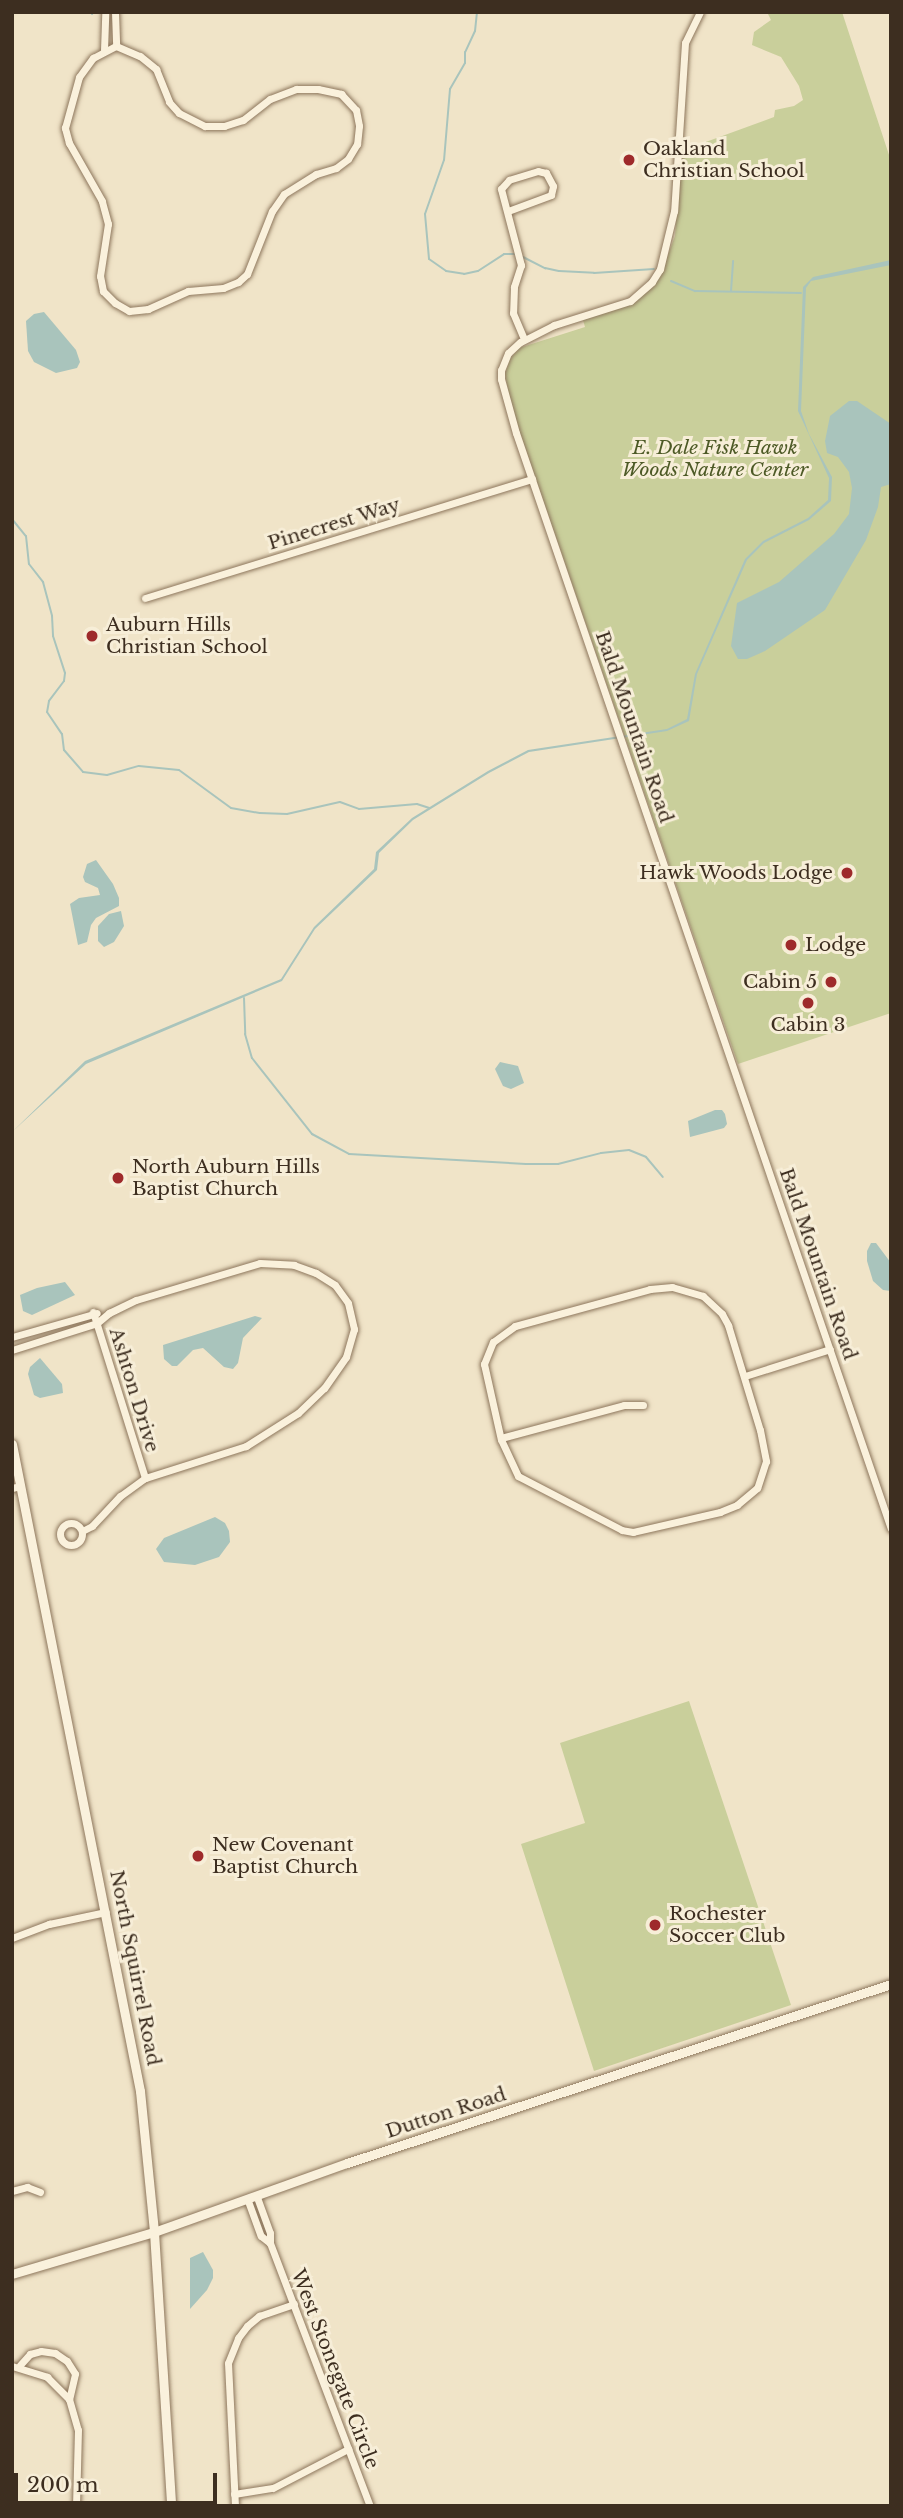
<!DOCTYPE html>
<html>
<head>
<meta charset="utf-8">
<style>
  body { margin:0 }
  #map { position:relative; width:903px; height:2518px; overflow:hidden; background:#f0e4c8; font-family:"Libre Baskerville",serif }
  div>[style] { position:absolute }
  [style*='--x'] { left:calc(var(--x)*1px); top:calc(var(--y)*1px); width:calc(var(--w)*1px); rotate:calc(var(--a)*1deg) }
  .green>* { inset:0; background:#c9cf9b }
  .water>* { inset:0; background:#a9c4bc }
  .stream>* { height:2px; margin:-1px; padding:0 1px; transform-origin:1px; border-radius:1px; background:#a9c4bc }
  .roads { filter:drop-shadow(0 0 2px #8d765c) drop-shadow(0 0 2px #8d765c) }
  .minor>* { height:7px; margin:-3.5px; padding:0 3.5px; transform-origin:3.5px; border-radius:3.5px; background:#faf1dc }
  .minor>.ring { margin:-3.5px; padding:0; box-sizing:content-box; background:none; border:7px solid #faf1dc; border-radius:50% }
  .tertiary>* { height:9px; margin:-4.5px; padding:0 4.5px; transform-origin:4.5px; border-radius:4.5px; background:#faf1dc }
  .dots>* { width:19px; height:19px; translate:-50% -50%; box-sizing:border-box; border:4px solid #f7eed8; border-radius:50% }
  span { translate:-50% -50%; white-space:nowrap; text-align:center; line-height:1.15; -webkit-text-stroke:6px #f7eed8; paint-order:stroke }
  .poi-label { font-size:19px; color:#3d2e20 }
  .left { translate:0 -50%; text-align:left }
  .right { translate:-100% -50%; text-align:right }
  .park-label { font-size:19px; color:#4d5a26; font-style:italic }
  .street-label { font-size:19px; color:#3d2e20 }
  .frame { position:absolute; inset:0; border:14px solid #3d2e20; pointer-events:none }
  .scale { position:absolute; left:14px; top:2473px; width:203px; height:32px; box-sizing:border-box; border:4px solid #3d2e20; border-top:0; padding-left:9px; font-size:21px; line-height:24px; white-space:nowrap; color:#3d2e20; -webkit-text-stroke:5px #f7eed8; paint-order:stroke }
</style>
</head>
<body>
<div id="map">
  <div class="green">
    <div style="clip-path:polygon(767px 12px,842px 12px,891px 161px,891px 1013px,738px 1064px,511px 407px,505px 374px,510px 359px,519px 348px,585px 327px,583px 320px,634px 303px,660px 276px,675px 236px,681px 151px,774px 117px,775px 110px,794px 106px,803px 100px,799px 86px,781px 57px,752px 45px,754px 32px,771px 20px)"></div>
    <div style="clip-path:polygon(689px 1701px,791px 2005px,594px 2071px,521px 1844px,585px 1823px,560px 1743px)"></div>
  </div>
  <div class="water">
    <div style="clip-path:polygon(891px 260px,891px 265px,811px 281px,806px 288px,801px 411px,809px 434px,832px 477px,831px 501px,809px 520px,764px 543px,747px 560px,697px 674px,689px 721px,667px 731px,529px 752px,489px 773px,413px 820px,379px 853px,377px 870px,315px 929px,282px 981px,86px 1064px,12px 1132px,85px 1061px,281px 979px,314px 927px,374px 869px,376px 852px,412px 818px,488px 771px,528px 750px,667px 729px,687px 719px,695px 674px,745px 559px,763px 541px,808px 518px,828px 500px,829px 478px,798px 411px,803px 287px,813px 277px)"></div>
    <div style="clip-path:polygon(44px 312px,76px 350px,80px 362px,77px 368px,56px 373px,34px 362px,28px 351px,26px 321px,34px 314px)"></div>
    <div style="clip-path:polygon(849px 401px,857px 401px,891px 424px,891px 484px,881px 487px,878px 507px,866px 540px,825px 610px,765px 651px,747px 659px,738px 659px,731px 646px,737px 603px,779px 582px,834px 534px,849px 514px,852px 488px,849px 472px,838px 457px,827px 453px,825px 441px,830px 416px)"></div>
    <div style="clip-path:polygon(96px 860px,113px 884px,119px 898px,119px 906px,96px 918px,91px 925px,87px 942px,78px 945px,70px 904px,79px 898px,100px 895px,98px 888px,85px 882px,83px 877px,87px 864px)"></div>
    <div style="clip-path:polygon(121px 911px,124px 926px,114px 942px,104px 947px,98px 941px,98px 926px,109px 914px)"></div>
    <div style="clip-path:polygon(500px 1062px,518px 1066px,524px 1083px,511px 1089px,503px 1086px,495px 1069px)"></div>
    <div style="clip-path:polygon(715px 1110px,722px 1110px,725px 1114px,727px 1124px,724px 1128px,690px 1137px,688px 1121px)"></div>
    <div style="clip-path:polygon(871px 1243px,876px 1243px,891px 1263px,891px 1291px,883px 1290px,873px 1281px,867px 1261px,867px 1251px)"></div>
    <div style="clip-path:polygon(65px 1282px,75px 1295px,32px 1315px,23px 1311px,20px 1295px,37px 1288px)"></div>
    <div style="clip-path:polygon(255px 1316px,262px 1318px,243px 1338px,238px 1363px,233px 1369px,224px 1367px,203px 1348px,193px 1350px,177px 1366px,172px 1366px,164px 1359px,163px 1345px)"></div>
    <div style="clip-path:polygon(40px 1358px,62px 1384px,63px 1393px,40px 1398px,34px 1395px,28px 1374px,30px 1367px)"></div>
    <div style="clip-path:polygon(215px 1517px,225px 1523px,229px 1531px,230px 1542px,219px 1557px,195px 1565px,164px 1562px,156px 1549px,164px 1538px)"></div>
    <div style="clip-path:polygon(203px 2252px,213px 2270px,213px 2278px,207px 2290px,190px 2309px,190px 2258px)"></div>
  </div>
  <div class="stream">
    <div style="--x:477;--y:12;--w:19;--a:96"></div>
    <div style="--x:475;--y:31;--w:23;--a:115"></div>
    <div style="--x:465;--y:52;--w:11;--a:90"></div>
    <div style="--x:465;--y:63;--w:30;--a:120"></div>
    <div style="--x:450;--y:89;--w:71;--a:94.8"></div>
    <div style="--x:444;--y:160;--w:57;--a:109.4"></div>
    <div style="--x:425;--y:214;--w:45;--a:84.9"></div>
    <div style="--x:429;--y:259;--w:21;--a:35"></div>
    <div style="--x:446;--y:271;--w:18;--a:9"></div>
    <div style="--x:464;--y:274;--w:14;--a:-12"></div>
    <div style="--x:478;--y:271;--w:31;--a:-33"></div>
    <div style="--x:504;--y:254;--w:10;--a:0"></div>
    <div style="--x:92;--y:14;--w:2;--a:-63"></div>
    <div style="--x:523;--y:257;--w:25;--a:27"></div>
    <div style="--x:545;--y:268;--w:14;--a:12"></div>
    <div style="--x:559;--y:271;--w:35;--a:3"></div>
    <div style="--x:594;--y:273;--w:60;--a:-3.8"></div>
    <div style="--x:671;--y:281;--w:26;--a:23"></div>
    <div style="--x:695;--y:291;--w:106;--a:1.1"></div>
    <div style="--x:731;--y:291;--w:30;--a:-86"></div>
    <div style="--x:12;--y:519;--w:22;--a:51"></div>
    <div style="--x:26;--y:536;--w:28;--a:84"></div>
    <div style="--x:29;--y:564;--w:23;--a:52"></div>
    <div style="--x:43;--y:582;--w:35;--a:75"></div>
    <div style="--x:52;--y:616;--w:20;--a:87"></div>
    <div style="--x:53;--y:636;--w:39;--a:72"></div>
    <div style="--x:65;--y:673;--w:8;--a:97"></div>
    <div style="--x:64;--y:681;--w:25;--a:127"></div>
    <div style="--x:49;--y:701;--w:11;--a:100"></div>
    <div style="--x:47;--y:712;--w:27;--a:56"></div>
    <div style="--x:62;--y:734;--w:16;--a:83"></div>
    <div style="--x:64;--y:750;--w:29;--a:49"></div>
    <div style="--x:83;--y:772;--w:24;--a:7"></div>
    <div style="--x:107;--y:775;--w:33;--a:-16"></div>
    <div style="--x:139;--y:766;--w:40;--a:5.7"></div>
    <div style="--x:179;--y:770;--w:64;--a:36.2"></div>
    <div style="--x:231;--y:808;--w:29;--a:10"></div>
    <div style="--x:260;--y:813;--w:27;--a:2"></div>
    <div style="--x:287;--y:814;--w:54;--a:-12.8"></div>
    <div style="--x:340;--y:802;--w:20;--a:20"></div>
    <div style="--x:359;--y:809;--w:58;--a:-4.9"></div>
    <div style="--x:417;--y:804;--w:13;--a:18"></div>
    <div style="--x:244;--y:998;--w:36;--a:88"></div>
    <div style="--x:245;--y:1034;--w:25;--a:74"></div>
    <div style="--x:252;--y:1058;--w:97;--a:51.7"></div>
    <div style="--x:312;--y:1134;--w:42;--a:28.4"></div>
    <div style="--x:349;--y:1154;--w:177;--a:3.2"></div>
    <div style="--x:526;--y:1164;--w:32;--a:0"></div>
    <div style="--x:558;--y:1164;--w:44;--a:-14.3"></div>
    <div style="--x:601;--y:1153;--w:28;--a:-6"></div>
    <div style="--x:629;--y:1150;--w:18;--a:22"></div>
    <div style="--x:646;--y:1157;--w:26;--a:50"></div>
  </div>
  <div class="roads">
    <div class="minor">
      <div style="--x:115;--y:12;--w:34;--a:88"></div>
      <div style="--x:700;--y:12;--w:34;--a:116"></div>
      <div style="--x:685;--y:43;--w:168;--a:93.7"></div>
      <div style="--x:674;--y:211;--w:60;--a:103.6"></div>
      <div style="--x:660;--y:269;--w:15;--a:122"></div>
      <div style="--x:652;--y:282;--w:29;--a:139"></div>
      <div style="--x:630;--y:301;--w:80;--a:162.5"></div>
      <div style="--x:554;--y:325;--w:38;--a:153"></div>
      <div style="--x:520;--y:342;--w:16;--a:137"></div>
      <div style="--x:508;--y:353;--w:18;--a:112"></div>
      <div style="--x:501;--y:370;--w:9;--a:90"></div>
      <div style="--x:501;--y:379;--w:56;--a:74.5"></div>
      <div style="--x:516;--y:433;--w:1158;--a:71.11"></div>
      <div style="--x:116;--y:46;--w:26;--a:23"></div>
      <div style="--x:140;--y:56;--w:21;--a:39"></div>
      <div style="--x:156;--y:69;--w:35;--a:68"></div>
      <div style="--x:169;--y:102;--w:15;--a:48"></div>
      <div style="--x:179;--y:113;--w:29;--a:27"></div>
      <div style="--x:205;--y:126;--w:19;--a:0"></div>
      <div style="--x:224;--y:126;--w:20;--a:-18"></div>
      <div style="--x:243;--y:120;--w:34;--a:-38"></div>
      <div style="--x:270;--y:99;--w:28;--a:-21"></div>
      <div style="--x:296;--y:89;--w:22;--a:0"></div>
      <div style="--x:318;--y:89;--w:24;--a:12"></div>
      <div style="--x:341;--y:94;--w:22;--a:47"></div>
      <div style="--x:356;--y:110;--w:16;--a:79"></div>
      <div style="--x:359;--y:126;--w:18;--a:96"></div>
      <div style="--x:357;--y:144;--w:17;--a:121"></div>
      <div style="--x:348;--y:159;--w:15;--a:143"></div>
      <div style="--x:336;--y:168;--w:21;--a:163"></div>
      <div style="--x:316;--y:174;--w:38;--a:148"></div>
      <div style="--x:284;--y:194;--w:21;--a:125"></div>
      <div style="--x:272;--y:211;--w:68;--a:111.6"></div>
      <div style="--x:247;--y:274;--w:12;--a:138"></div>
      <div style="--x:238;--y:282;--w:16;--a:158"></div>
      <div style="--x:223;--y:288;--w:35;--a:175"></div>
      <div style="--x:188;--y:291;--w:44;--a:155.8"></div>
      <div style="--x:148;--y:309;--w:19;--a:174"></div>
      <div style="--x:129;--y:311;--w:16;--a:-150"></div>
      <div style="--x:115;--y:303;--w:17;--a:-135"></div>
      <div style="--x:103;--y:291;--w:15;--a:-101"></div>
      <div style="--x:100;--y:276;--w:53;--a:-81.3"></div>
      <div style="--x:108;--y:224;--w:24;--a:-105"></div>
      <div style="--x:102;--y:201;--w:67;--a:-119.6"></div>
      <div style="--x:69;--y:143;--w:16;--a:-105"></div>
      <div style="--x:65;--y:128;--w:53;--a:-74.6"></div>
      <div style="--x:79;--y:77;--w:24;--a:-54"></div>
      <div style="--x:93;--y:58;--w:26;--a:-28"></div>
      <div style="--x:104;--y:50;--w:38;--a:-88"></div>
      <div style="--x:508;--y:211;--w:46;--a:-20.4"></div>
      <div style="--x:551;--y:195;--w:9;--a:-77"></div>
      <div style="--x:553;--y:186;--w:15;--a:-118"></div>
      <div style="--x:546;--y:173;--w:8;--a:-166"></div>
      <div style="--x:538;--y:171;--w:30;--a:163"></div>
      <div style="--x:509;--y:180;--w:12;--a:132"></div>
      <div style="--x:501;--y:189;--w:79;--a:75.3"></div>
      <div style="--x:521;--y:265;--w:23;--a:108"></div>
      <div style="--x:514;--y:287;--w:26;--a:92"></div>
      <div style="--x:513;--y:313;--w:28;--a:67"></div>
      <div style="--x:145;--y:598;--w:405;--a:-17.1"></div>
      <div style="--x:672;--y:1287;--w:32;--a:16"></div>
      <div style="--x:703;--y:1296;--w:26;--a:43"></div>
      <div style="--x:722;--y:1314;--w:13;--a:61"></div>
      <div style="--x:728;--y:1325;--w:110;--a:73.1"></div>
      <div style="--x:760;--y:1430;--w:32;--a:79"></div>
      <div style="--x:766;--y:1461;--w:28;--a:108"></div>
      <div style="--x:757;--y:1488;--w:26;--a:140"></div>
      <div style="--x:737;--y:1505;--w:18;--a:158"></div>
      <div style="--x:720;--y:1512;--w:89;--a:167.1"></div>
      <div style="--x:633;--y:1532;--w:11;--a:-170"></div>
      <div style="--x:622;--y:1530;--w:117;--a:-152.6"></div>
      <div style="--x:518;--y:1476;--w:40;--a:-115"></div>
      <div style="--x:501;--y:1440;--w:78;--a:-102.6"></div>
      <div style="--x:484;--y:1364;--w:24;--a:-68"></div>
      <div style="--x:493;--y:1342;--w:27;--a:-36"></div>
      <div style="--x:515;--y:1326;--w:140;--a:-15.3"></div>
      <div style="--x:650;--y:1289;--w:22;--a:-5"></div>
      <div style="--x:93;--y:1312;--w:174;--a:72.6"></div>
      <div style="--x:12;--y:1337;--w:88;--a:-15.8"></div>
      <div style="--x:12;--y:1350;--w:89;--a:-17.6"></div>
      <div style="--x:97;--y:1323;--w:16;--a:-40"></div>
      <div style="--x:109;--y:1313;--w:30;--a:-26"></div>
      <div style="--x:136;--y:1300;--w:129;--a:-16.6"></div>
      <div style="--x:260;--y:1263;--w:34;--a:3"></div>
      <div style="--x:294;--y:1265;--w:23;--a:20"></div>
      <div style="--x:316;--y:1273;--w:22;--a:32"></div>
      <div style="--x:335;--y:1285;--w:22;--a:54"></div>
      <div style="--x:348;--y:1303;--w:27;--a:77"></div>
      <div style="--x:354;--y:1329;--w:29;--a:106"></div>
      <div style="--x:346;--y:1357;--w:38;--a:125"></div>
      <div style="--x:324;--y:1388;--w:36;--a:136"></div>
      <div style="--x:298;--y:1413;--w:62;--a:147.6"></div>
      <div style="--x:246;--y:1446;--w:106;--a:162.4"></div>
      <div style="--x:145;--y:1478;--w:31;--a:144"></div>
      <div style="--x:120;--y:1496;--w:41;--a:133"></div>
      <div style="--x:92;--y:1526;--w:11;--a:153"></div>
      <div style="--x:745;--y:1376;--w:89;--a:-17.6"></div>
      <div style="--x:501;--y:1438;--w:127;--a:-15"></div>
      <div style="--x:624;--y:1405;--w:19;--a:0"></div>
      <div style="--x:12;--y:1488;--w:8;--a:-14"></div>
      <div class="ring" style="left:60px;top:1523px;width:15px;height:15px"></div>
      <div style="--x:12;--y:1938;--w:40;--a:-21"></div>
      <div style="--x:49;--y:1924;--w:58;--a:-11.9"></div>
      <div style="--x:12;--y:2191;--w:16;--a:-15"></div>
      <div style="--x:27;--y:2187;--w:14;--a:21"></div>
      <div style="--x:248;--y:2201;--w:37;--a:70"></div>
      <div style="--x:261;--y:2236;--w:11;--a:38"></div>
      <div style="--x:270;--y:2243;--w:10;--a:-90"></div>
      <div style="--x:270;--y:2233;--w:37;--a:-110"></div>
      <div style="--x:270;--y:2243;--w:281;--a:69.2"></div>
      <div style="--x:20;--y:2365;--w:15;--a:-48"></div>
      <div style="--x:30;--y:2354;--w:11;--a:-15"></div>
      <div style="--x:41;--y:2351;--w:14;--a:8"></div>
      <div style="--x:55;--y:2353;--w:14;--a:34"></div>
      <div style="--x:67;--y:2361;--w:15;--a:58"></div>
      <div style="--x:75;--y:2374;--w:26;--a:103"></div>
      <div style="--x:12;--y:2366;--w:37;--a:17"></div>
      <div style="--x:47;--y:2377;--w:31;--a:45"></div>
      <div style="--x:69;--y:2399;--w:32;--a:74"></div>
      <div style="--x:78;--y:2430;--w:76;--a:91.5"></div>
      <div style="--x:234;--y:2494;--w:39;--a:-9"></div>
      <div style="--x:273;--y:2488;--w:85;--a:-27.5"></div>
      <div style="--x:235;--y:2506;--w:143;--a:-92.8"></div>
      <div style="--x:228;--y:2363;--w:27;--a:-68"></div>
      <div style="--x:238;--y:2338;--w:15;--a:-53"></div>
      <div style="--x:247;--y:2326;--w:16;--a:-40"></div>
      <div style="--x:259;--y:2316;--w:37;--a:-19"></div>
    </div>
    <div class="tertiary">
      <div style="--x:12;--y:1444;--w:660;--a:78.81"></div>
      <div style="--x:140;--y:2091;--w:142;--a:84.3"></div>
      <div style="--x:154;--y:2232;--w:275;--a:86.4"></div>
      <div style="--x:12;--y:2274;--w:148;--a:-16.5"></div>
      <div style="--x:154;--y:2232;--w:205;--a:-19.7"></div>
      <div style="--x:347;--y:2163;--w:573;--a:-18.21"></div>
    </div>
  </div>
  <div class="dots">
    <div style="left:629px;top:160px;background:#9e2a2b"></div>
    <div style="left:92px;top:636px;background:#9e2a2b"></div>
    <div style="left:847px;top:873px;background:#9e2a2b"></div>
    <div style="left:791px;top:945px;background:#9e2a2b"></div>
    <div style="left:831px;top:982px;background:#9e2a2b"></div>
    <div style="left:808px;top:1003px;background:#9e2a2b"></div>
    <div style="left:118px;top:1178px;background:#9e2a2b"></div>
    <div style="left:198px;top:1856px;background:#9e2a2b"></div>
    <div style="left:655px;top:1925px;background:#9e2a2b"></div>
  </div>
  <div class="poi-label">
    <span class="left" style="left:643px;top:160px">Oakland<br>Christian School</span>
    <span class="left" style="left:106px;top:636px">Auburn Hills<br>Christian School</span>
    <span class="right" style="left:833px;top:873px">Hawk Woods Lodge</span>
    <span class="left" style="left:805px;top:945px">Lodge</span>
    <span class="right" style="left:817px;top:982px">Cabin 5</span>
    <span style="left:808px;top:1025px">Cabin 3</span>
    <span class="left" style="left:132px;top:1178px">North Auburn Hills<br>Baptist Church</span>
    <span class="left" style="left:212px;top:1856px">New Covenant<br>Baptist Church</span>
    <span class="left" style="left:669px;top:1925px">Rochester<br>Soccer Club</span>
  </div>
  <div class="park-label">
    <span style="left:715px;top:459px">E. Dale Fisk Hawk<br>Woods Nature Center</span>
  </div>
  <div class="street-label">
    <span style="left:334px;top:524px;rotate:-17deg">Pinecrest Way</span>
    <span style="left:634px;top:727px;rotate:71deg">Bald Mountain Road</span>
    <span style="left:818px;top:1264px;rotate:71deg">Bald Mountain Road</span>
    <span style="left:134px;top:1390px;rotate:73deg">Ashton Drive</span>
    <span style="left:135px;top:1968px;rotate:79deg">North Squirrel Road</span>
    <span style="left:446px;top:2113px;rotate:-18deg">Dutton Road</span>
    <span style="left:335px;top:2369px;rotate:69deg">West Stonegate Circle</span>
  </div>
  <div class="frame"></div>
  <div class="scale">200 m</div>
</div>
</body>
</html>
